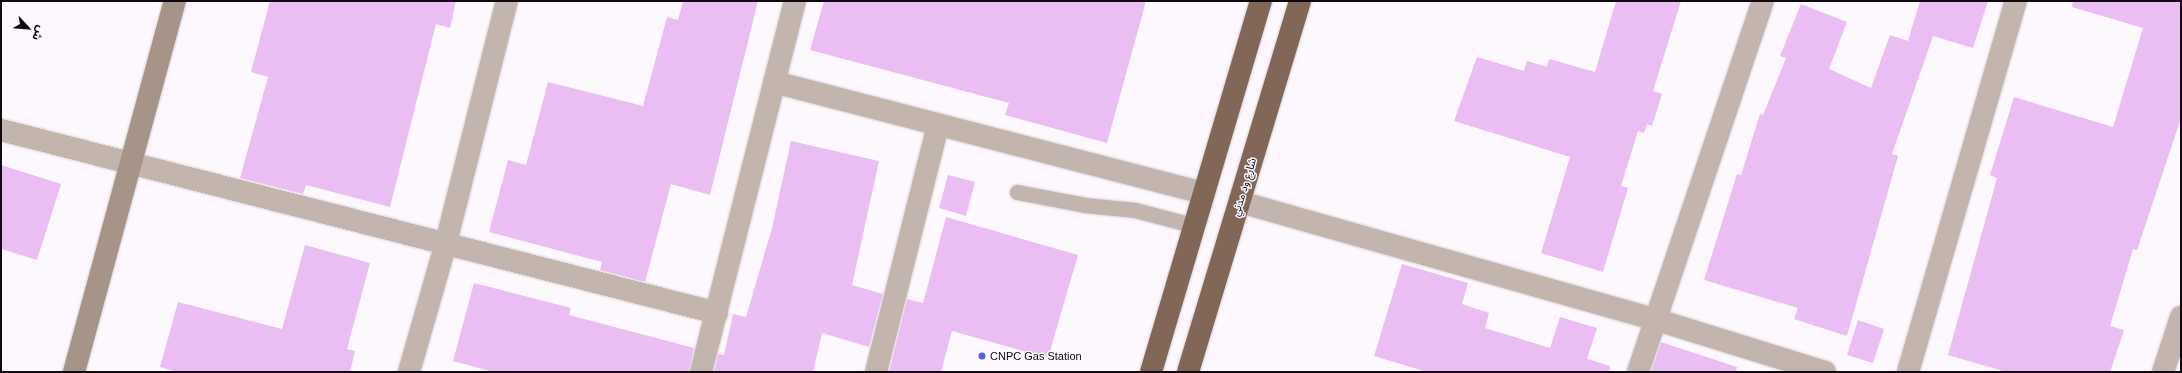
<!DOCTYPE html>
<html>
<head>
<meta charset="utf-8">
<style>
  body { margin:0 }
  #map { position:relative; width:2182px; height:373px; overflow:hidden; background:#fcf8fd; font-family:Arial,"Noto Sans Arabic",sans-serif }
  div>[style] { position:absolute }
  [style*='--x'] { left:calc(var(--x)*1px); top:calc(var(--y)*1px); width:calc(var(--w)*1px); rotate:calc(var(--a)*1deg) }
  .building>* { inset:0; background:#ebbef3 }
  .roads { filter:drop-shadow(0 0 1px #d6d2d7) drop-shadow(0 0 1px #d6d2d7) }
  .lane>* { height:15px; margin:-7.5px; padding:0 7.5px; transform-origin:7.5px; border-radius:7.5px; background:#c3b5ae }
  .street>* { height:22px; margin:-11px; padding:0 11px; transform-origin:11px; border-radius:11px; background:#c3b5ae }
  .secondary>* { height:22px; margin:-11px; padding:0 11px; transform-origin:11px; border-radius:11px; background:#a79489 }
  .highway>* { height:22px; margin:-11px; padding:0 11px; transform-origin:11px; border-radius:11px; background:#826759 }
  .dots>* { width:11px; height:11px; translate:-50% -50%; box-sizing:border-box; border:2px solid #fcf8fd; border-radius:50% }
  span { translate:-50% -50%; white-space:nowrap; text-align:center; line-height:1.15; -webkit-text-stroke:3px #fcf8fd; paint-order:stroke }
  .street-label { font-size:11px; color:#100911 }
  .poi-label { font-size:11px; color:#100911 }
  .left { translate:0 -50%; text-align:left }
  .frame { position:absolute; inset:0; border:2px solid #100911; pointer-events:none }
  .north { position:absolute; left:8px; top:8px; width:40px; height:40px; -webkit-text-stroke:3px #fcf8fd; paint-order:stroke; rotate:116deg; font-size:11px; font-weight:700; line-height:16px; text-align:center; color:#100911 }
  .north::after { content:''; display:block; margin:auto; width:14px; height:18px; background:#100911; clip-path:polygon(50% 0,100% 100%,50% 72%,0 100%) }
</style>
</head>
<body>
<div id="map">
  <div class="building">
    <div style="clip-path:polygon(270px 1px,456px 1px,450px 28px,436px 24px,390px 207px,306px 185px,303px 194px,240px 178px,268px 77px,251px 72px)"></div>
    <div style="clip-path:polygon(683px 1px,758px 1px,710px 195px,671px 184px,645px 282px,600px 270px,602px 262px,489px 232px,508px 160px,526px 165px,548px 82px,643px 106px,667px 17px,678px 20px)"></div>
    <div style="clip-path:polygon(824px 1px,1146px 1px,1107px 143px,1005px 115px,1009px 103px,810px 50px)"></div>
    <div style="clip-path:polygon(1616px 1px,1681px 1px,1653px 91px,1662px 94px,1652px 126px,1647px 124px,1644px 133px,1638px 131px,1621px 186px,1628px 188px,1603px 272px,1541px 253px,1570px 157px,1454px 121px,1477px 57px,1524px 71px,1527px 61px,1547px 67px,1549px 59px,1595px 72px)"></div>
    <div style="clip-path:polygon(1920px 1px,1988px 1px,1973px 48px,1933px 36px,1892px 154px,1898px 156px,1847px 336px,1794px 319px,1798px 308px,1704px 280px,1737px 174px,1741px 175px,1760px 114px,1763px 115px,1786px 58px,1780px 56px,1801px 4px,1847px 22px,1829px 69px,1871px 88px,1890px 35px,1908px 41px)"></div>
    <div style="clip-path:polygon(2073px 1px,2181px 1px,2181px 118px,2137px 250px,2133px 249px,2110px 326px,2124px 330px,2110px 372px,2006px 372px,1948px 355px,1997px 178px,1990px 175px,2014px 97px,2113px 127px,2143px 28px,2072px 7px)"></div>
    <div style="clip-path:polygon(791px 141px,879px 161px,852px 285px,883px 294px,869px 347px,822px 333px,813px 372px,714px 372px,718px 354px,724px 355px,733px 314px,746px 317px,772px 228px)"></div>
    <div style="clip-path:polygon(1px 165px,61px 184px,37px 260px,1px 249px)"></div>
    <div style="clip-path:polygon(948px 175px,975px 182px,966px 216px,939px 208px)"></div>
    <div style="clip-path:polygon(946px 217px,1078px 255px,1048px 358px,952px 331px,941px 372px,889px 372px,907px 299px,923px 303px)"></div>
    <div style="clip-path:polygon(305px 245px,370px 263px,347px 349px,355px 351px,350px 372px,177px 372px,160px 367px,178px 302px,282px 329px)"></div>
    <div style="clip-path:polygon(1402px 264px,1468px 283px,1462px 304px,1489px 313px,1485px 328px,1550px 348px,1560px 317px,1597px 328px,1587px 359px,1610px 366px,1609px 372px,1427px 372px,1374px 356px)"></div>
    <div style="clip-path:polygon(474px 283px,571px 308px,569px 315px,694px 348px,689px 372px,494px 372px,453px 361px)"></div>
    <div style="clip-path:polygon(1858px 320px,1884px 329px,1873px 363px,1847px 355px)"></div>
    <div style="clip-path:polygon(1661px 342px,1737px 367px,1736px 372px,1651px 372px)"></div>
  </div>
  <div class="roads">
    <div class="lane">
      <div style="--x:1017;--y:192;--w:69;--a:10.8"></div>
      <div style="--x:1085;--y:205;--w:50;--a:5.7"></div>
      <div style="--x:1135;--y:210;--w:63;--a:14.7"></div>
    </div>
    <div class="street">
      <div style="--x:774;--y:82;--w:444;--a:14.5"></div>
      <div style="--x:1;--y:130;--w:739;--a:14.34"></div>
      <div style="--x:1240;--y:202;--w:430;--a:15.8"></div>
      <div style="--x:1654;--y:319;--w:179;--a:17.2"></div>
      <div style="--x:409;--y:372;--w:134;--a:-74"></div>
      <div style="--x:446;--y:243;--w:250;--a:-75.9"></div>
      <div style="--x:701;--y:372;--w:383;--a:-75.8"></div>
      <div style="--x:876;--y:372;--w:255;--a:-75.9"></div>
      <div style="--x:1638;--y:372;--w:391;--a:-71.4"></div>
      <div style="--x:1908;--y:372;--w:386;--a:-73.8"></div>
      <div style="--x:2163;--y:372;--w:58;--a:-71.9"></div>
    </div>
    <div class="secondary">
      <div style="--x:74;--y:372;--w:385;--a:-74.8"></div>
    </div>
    <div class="highway">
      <div style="--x:1151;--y:372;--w:387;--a:-73.5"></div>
      <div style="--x:1188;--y:372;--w:388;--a:-73.2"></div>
    </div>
  </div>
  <div class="dots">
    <div style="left:982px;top:356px;background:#565ed5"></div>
  </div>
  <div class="street-label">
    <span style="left:1244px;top:187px;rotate:-73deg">شارع ود مدني</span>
  </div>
  <div class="poi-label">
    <span class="left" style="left:990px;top:356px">CNPC Gas Station</span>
  </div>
  <div class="frame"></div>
  <div class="north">ش</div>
</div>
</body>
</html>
